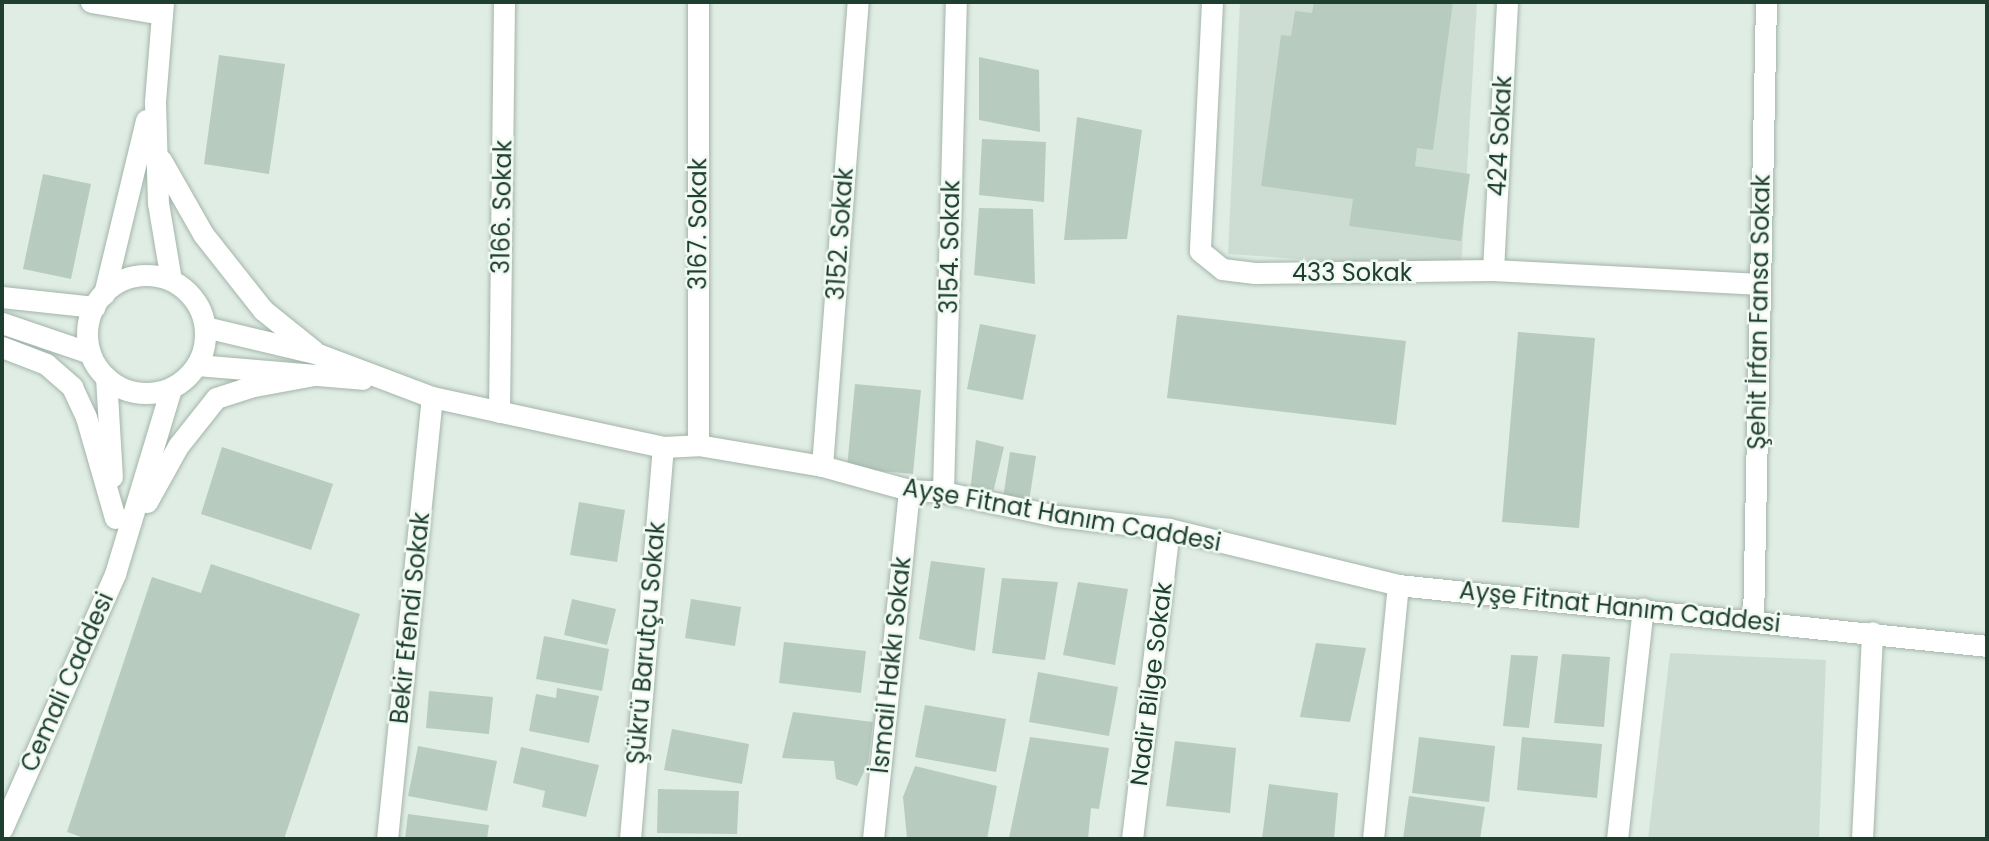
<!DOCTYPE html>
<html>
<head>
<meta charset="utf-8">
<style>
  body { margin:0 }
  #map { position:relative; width:1989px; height:841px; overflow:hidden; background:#e0ede4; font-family:Poppins,sans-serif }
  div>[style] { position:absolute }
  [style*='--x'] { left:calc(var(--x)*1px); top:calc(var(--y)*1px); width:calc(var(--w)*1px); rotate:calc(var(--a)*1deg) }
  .built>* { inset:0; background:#ceddd3 }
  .building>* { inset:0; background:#b8cbbf }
  .roads { filter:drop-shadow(0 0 2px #a2b5aa) drop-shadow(0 0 2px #a2b5aa) }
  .minor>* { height:21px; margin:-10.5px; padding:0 10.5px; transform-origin:10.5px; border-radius:10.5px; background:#fff }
  .minor>.ring { margin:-10.5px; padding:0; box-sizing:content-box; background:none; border:21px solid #fff; border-radius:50% }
  span { translate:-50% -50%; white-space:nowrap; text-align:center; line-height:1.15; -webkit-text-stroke:5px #f1f9f3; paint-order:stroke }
  .street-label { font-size:24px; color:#1e3f2f }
  .frame { position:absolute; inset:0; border:4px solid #1e3f2f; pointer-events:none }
</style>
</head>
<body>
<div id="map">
  <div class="built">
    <div style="clip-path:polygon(1240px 2px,1477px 2px,1461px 270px,1228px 254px)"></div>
    <div style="clip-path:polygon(1670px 653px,1826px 660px,1819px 839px,1648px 839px)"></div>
  </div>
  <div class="building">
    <div style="clip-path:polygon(1314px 2px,1453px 2px,1433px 150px,1417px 148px,1415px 166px,1470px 174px,1461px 241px,1349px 226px,1353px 199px,1261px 186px,1281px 35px,1291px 36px,1295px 11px,1312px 13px)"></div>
    <div style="clip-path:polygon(219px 55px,285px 64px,269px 174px,204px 164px)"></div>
    <div style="clip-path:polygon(979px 57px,1039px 70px,1040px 132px,979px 120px)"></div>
    <div style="clip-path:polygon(1077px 117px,1142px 130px,1127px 239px,1064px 240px)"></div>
    <div style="clip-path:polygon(982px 139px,1046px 142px,1044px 202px,979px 195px)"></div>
    <div style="clip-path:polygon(43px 174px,91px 184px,71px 279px,23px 269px)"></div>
    <div style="clip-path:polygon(979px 208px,1033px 209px,1035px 284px,974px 275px)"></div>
    <div style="clip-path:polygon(1177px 315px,1406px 341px,1396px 425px,1167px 398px)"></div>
    <div style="clip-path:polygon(980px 324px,1036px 335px,1023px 400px,967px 389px)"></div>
    <div style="clip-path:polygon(1518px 332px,1595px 338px,1579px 528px,1502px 522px)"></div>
    <div style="clip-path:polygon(855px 384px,921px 390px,913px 474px,847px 468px)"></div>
    <div style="clip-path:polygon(976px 440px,1004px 447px,992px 497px,970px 492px)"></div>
    <div style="clip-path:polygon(222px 447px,333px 484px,311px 550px,201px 514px)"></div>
    <div style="clip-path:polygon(1010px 452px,1036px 456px,1029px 502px,1003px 498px)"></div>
    <div style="clip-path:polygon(579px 502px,625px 510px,617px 562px,570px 555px)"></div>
    <div style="clip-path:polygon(931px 561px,985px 568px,975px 651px,919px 639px)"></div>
    <div style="clip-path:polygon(211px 564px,360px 614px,284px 839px,87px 839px,67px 832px,152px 577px,201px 593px)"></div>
    <div style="clip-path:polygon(1002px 578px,1058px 582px,1045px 660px,992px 653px)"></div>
    <div style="clip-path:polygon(1078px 582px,1128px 589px,1115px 665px,1063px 655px)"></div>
    <div style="clip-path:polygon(572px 599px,616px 609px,607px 645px,564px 635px)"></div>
    <div style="clip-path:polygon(691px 599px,741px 607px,735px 646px,685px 638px)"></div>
    <div style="clip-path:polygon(544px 636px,609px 649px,602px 691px,536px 679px)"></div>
    <div style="clip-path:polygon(784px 642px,866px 651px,861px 693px,779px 683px)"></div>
    <div style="clip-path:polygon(1316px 643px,1366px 648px,1350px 722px,1300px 717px)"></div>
    <div style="clip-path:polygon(1562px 654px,1610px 657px,1604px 727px,1554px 723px)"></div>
    <div style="clip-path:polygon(1511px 655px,1538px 656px,1529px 728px,1503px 726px)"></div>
    <div style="clip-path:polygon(1038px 672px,1118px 687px,1109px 736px,1029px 722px)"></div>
    <div style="clip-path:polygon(557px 688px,599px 696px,589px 743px,529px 731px,536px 694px,556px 698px)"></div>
    <div style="clip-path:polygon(429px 691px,493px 697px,489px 734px,426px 728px)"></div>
    <div style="clip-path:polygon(925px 705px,1006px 719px,996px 772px,915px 757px)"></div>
    <div style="clip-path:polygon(793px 712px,873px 722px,868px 764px,857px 786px,836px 779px,834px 761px,782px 758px)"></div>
    <div style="clip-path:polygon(672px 729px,749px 744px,742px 784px,664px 770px)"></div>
    <div style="clip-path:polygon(1030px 737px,1109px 748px,1099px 809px,1091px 808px,1088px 839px,1009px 838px)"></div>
    <div style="clip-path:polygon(1419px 737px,1495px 746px,1489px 802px,1412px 793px)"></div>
    <div style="clip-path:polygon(1522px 737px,1602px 744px,1597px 798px,1517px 790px)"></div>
    <div style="clip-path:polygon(1175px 741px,1236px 748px,1230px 813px,1166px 806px)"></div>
    <div style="clip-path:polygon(418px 746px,497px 761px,487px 811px,408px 796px)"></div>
    <div style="clip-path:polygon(521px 747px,599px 765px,586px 817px,542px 807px,545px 791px,513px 783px)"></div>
    <div style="clip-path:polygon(915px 766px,997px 786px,987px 839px,907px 838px,903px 797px)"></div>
    <div style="clip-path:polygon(1269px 784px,1338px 793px,1334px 839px,1262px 839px)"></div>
    <div style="clip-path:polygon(658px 789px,739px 791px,737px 834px,657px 833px)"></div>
    <div style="clip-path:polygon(1409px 796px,1485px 807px,1480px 839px,1403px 839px)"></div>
    <div style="clip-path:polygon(408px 814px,489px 825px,487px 839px,405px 839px)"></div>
  </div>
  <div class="roads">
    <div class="minor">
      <div style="--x:91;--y:2;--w:72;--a:9.6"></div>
      <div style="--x:163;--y:2;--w:100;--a:94.6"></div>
      <div style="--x:155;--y:102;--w:101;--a:88.3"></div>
      <div style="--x:158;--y:203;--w:78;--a:80.4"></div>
      <div style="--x:1212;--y:2;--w:249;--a:92.8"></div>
      <div style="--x:1200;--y:251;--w:28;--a:39"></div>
      <div style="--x:1222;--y:269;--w:33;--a:7"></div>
      <div style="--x:1255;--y:273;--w:238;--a:-0.7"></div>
      <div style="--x:1493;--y:270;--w:267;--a:3"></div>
      <div style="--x:161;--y:160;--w:85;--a:60.4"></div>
      <div style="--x:203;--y:234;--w:97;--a:51.7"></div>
      <div style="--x:263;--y:310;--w:65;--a:38.8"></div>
      <div style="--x:1493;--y:270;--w:268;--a:-87"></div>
      <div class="ring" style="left:87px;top:275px;width:97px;height:97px"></div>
      <div style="--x:104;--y:294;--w:179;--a:-76.4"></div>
      <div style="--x:2;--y:297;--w:93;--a:6.2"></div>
      <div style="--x:2;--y:323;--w:93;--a:18.8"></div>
      <div style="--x:205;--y:327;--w:116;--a:13.4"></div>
      <div style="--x:318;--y:354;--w:122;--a:20.7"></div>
      <div style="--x:432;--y:397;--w:236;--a:12.2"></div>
      <div style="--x:663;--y:447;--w:35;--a:-3"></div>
      <div style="--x:698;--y:445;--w:126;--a:9.6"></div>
      <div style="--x:822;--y:466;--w:90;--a:15.4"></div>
      <div style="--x:909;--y:490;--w:34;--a:3"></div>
      <div style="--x:943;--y:492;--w:116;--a:11.9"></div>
      <div style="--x:1057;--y:516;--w:113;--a:6.6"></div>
      <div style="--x:1169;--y:529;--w:236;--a:13.7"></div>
      <div style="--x:1398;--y:585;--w:592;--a:5.91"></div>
      <div style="--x:2;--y:347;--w:47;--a:21.1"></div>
      <div style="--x:46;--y:364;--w:35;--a:41"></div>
      <div style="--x:72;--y:387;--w:33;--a:65"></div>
      <div style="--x:86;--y:417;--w:105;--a:74"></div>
      <div style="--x:197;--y:365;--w:166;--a:4.8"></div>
      <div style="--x:106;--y:377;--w:100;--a:86.6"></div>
      <div style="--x:499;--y:412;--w:410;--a:-89.3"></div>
      <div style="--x:698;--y:445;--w:443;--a:-90"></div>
      <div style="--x:822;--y:466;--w:465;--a:-85.6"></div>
      <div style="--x:943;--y:492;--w:490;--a:-88.5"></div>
      <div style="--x:147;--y:502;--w:64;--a:-61"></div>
      <div style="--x:178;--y:446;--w:61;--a:-51.6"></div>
      <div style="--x:216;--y:398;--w:35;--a:-18"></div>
      <div style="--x:249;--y:387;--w:66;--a:-10.5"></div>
      <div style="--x:1753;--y:622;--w:620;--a:-88.8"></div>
      <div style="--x:2;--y:829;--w:279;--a:-66.1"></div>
      <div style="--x:115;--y:574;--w:194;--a:-73.2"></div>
      <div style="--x:387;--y:839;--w:444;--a:-84.2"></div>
      <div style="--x:630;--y:839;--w:393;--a:-85.2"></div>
      <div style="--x:873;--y:839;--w:351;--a:-84.1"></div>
      <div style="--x:1132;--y:839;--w:312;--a:-83.2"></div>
      <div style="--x:1373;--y:839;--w:255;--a:-84.4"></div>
      <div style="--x:1617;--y:839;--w:232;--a:-83.6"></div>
      <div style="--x:1862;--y:839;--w:207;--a:-87.2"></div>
    </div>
  </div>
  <div class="street-label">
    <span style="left:1500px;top:136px;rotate:-87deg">424 Sokak</span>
    <span style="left:502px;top:207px;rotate:-89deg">3166. Sokak</span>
    <span style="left:698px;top:224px;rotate:-90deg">3167. Sokak</span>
    <span style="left:840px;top:234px;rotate:-86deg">3152. Sokak</span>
    <span style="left:950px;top:247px;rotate:-89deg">3154. Sokak</span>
    <span style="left:1352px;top:273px">433 Sokak</span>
    <span style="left:1759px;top:312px;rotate:-89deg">Şehit İrfan Fansa Sokak</span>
    <span style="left:1062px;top:515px;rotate:10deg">Ayşe Fitnat Hanım Caddesi</span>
    <span style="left:1620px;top:607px;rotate:6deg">Ayşe Fitnat Hanım Caddesi</span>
    <span style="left:410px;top:618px;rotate:-84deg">Bekir Efendi Sokak</span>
    <span style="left:646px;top:643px;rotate:-85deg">Şükrü Barutçu Sokak</span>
    <span style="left:891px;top:665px;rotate:-84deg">İsmail Hakkı Sokak</span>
    <span style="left:67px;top:682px;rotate:-66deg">Cemali Caddesi</span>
    <span style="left:1151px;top:684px;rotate:-83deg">Nadir Bilge Sokak</span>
  </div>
  <div class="frame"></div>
</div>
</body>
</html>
